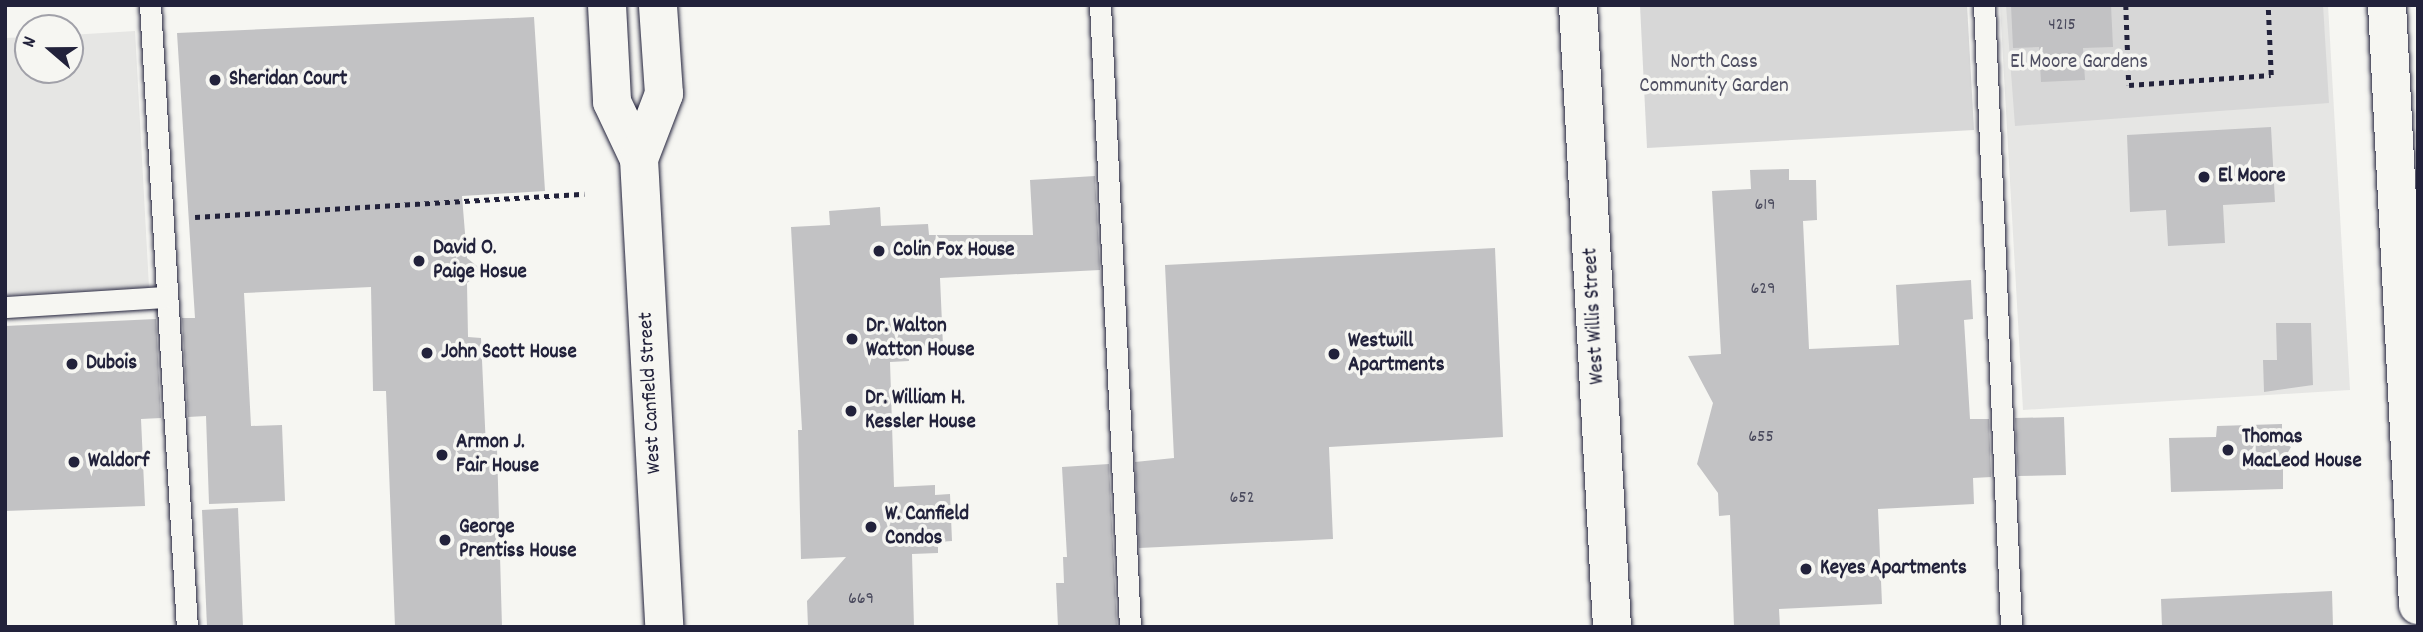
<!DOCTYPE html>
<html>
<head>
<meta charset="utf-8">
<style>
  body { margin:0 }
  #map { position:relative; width:2423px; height:632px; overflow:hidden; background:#f6f6f2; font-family:Dekko,sans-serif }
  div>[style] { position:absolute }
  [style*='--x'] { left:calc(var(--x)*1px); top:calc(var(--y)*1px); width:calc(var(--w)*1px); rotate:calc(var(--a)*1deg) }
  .built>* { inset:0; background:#e6e6e4 }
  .green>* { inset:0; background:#d7d7d7 }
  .building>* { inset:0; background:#c2c2c4 }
  .path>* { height:4.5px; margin-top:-2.25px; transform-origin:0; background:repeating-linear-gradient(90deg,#22223b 0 5px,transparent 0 10px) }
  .roads { filter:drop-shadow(0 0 2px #22223b) drop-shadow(0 0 2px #22223b) }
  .lane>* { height:21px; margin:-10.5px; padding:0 10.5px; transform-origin:10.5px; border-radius:10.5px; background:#f6f6f2 }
  .street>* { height:38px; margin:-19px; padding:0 19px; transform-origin:19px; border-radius:19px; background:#f6f6f2 }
  .dots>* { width:19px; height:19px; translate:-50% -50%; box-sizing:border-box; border:4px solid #f6f6f2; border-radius:50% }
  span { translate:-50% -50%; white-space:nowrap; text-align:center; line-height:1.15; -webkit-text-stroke:7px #f6f6f2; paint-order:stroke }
  .number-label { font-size:18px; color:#4a4a5d }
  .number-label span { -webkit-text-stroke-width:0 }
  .park-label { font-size:21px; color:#4f4f62 }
  .poi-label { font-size:21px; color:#22223b; font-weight:700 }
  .left { translate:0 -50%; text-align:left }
  .street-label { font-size:21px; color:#22223b }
  .frame { position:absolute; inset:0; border:7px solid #22223b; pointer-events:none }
  .north { position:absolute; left:14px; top:14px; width:70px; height:70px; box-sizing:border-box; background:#f6f6f2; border:2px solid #a1a1a9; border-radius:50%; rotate:290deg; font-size:19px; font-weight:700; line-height:28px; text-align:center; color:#22223b }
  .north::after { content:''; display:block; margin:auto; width:24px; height:32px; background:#22223b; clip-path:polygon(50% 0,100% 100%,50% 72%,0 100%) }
</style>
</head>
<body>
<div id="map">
  <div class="built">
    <div style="clip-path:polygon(2000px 5px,2328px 5px,2350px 390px,2023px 410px)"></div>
    <div style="clip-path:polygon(135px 31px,149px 287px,5px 295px,5px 38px,28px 37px,28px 70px,70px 70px,70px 35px)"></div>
  </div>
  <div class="green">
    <div style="clip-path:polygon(1640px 5px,1967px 5px,1974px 130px,1647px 148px)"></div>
    <div style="clip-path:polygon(2006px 5px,2323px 5px,2329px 103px,2015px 126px)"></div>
  </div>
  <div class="building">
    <div style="clip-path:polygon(2011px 5px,2111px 5px,2113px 47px,2083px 48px,2085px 80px,2041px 82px,2039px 47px,2013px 48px)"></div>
    <div style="clip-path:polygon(534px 17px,545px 191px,462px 196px,467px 258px,483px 271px,467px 283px,468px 337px,481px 338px,486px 448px,497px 448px,502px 627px,395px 627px,386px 391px,373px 391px,371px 287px,244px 293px,251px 426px,282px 425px,285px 501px,209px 504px,206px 416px,188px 417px,182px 318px,195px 318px,177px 33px)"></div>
    <div style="clip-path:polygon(2271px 127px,2275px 202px,2223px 205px,2225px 243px,2168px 246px,2166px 210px,2130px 212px,2127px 135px)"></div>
    <div style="clip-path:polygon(1789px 169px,1789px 180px,1816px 180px,1817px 220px,1803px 221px,1809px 349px,1899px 345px,1896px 285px,1971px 280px,1973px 319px,1964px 320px,1970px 419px,1989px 419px,1991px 477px,1973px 478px,1974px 504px,1878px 509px,1882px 604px,1779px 609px,1780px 627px,1734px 627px,1730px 515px,1719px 516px,1718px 493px,1697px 464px,1713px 403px,1688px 356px,1721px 354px,1712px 191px,1751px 189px,1750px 170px)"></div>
    <div style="clip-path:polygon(1095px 176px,1100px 270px,940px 278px,943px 346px,908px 348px,909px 361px,890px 362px,894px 487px,935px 485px,935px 495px,950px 494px,952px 541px,938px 542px,938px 553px,912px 554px,914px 627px,808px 627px,807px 601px,846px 557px,801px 559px,798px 430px,802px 430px,791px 227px,830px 225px,829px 211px,880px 207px,881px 226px,928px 224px,929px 235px,1033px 235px,1030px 180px)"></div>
    <div style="clip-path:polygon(1495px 248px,1503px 437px,1329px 447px,1333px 539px,1139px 548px,1135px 462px,1174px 458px,1165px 265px)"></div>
    <div style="clip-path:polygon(156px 319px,161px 418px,141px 419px,145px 506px,5px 511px,5px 326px)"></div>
    <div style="clip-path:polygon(2276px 323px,2311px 323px,2313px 385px,2264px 392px,2263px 360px,2277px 360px)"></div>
    <div style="clip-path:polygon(2064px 417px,2066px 475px,2018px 476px,2015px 418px)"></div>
    <div style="clip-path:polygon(2282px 424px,2282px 442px,2291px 447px,2283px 461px,2283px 489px,2171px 492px,2169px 438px,2216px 437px,2217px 426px)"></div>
    <div style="clip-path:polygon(1109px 464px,1117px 627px,1058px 627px,1056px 583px,1064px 583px,1063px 557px,1067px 557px,1062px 467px)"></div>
    <div style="clip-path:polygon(238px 508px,243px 627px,207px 627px,202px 510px)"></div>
    <div style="clip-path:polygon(2332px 591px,2333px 627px,2162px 627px,2161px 599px)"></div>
  </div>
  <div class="path">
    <div style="--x:2126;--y:5;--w:80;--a:87.9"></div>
    <div style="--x:2129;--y:85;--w:142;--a:-4"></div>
    <div style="--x:2271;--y:75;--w:70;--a:-92.5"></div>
    <div style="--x:195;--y:217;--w:390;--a:-3.4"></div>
  </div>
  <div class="roads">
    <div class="lane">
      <div style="--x:150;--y:5;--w:623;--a:86.6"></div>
      <div style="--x:1100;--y:5;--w:623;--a:87.24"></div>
      <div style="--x:1984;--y:5;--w:623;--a:87.51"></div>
      <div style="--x:5;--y:307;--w:161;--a:-3.6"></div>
    </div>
    <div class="street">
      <div style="--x:607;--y:5;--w:97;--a:87"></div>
      <div style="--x:612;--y:102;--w:63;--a:64.7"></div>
      <div style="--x:639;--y:159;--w:469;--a:86.9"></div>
      <div style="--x:1578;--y:5;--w:623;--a:86.87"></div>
      <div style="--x:2387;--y:5;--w:601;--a:87.04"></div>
      <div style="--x:639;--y:159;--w:70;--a:-69"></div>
      <div style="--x:664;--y:94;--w:89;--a:-93.9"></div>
    </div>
  </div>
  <div class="dots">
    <div style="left:215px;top:80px;background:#22223b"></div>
    <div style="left:2204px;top:177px;background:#22223b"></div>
    <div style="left:879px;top:251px;background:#22223b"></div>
    <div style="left:419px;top:261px;background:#22223b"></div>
    <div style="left:852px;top:339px;background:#22223b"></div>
    <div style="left:427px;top:353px;background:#22223b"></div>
    <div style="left:1334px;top:354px;background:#22223b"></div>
    <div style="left:72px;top:364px;background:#22223b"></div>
    <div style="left:851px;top:411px;background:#22223b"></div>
    <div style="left:2228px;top:450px;background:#22223b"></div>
    <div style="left:442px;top:455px;background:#22223b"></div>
    <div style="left:74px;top:462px;background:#22223b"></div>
    <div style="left:871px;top:527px;background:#22223b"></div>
    <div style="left:445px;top:540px;background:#22223b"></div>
    <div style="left:1806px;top:569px;background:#22223b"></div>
  </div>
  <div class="number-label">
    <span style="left:2062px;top:26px">4215</span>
    <span style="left:1765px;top:206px">619</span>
    <span style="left:1763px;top:290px">629</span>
    <span style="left:1761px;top:438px">655</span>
    <span style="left:1242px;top:499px">652</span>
    <span style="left:861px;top:600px">669</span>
  </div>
  <div class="park-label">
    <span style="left:1714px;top:75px">North Cass<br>Community Garden</span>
    <span style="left:2079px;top:63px">El Moore Gardens</span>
  </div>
  <div class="poi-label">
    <span class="left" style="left:229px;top:80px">Sheridan Court</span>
    <span class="left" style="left:2218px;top:177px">El Moore</span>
    <span class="left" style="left:433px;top:261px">David O.<br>Paige Hosue</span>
    <span class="left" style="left:893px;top:251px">Colin Fox House</span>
    <span class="left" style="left:866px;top:339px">Dr. Walton<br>Watton House</span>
    <span class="left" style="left:1348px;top:354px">Westwill<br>Apartments</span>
    <span class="left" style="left:441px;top:353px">John Scott House</span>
    <span class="left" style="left:86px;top:364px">Dubois</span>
    <span class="left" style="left:865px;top:411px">Dr. William H.<br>Kessler House</span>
    <span class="left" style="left:2242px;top:450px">Thomas<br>MacLeod House</span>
    <span class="left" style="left:456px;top:455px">Armon J.<br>Fair House</span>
    <span class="left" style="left:88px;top:462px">Waldorf</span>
    <span class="left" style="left:885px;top:527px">W. Canfield<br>Condos</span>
    <span class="left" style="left:459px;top:540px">George<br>Prentiss House</span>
    <span class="left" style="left:1820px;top:569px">Keyes Apartments</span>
  </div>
  <div class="street-label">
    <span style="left:1595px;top:316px;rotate:-93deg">West Willis Street</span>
    <span style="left:651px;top:393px;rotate:-93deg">West Canfield Street</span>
  </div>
  <div class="frame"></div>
  <div class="north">N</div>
</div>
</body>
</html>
